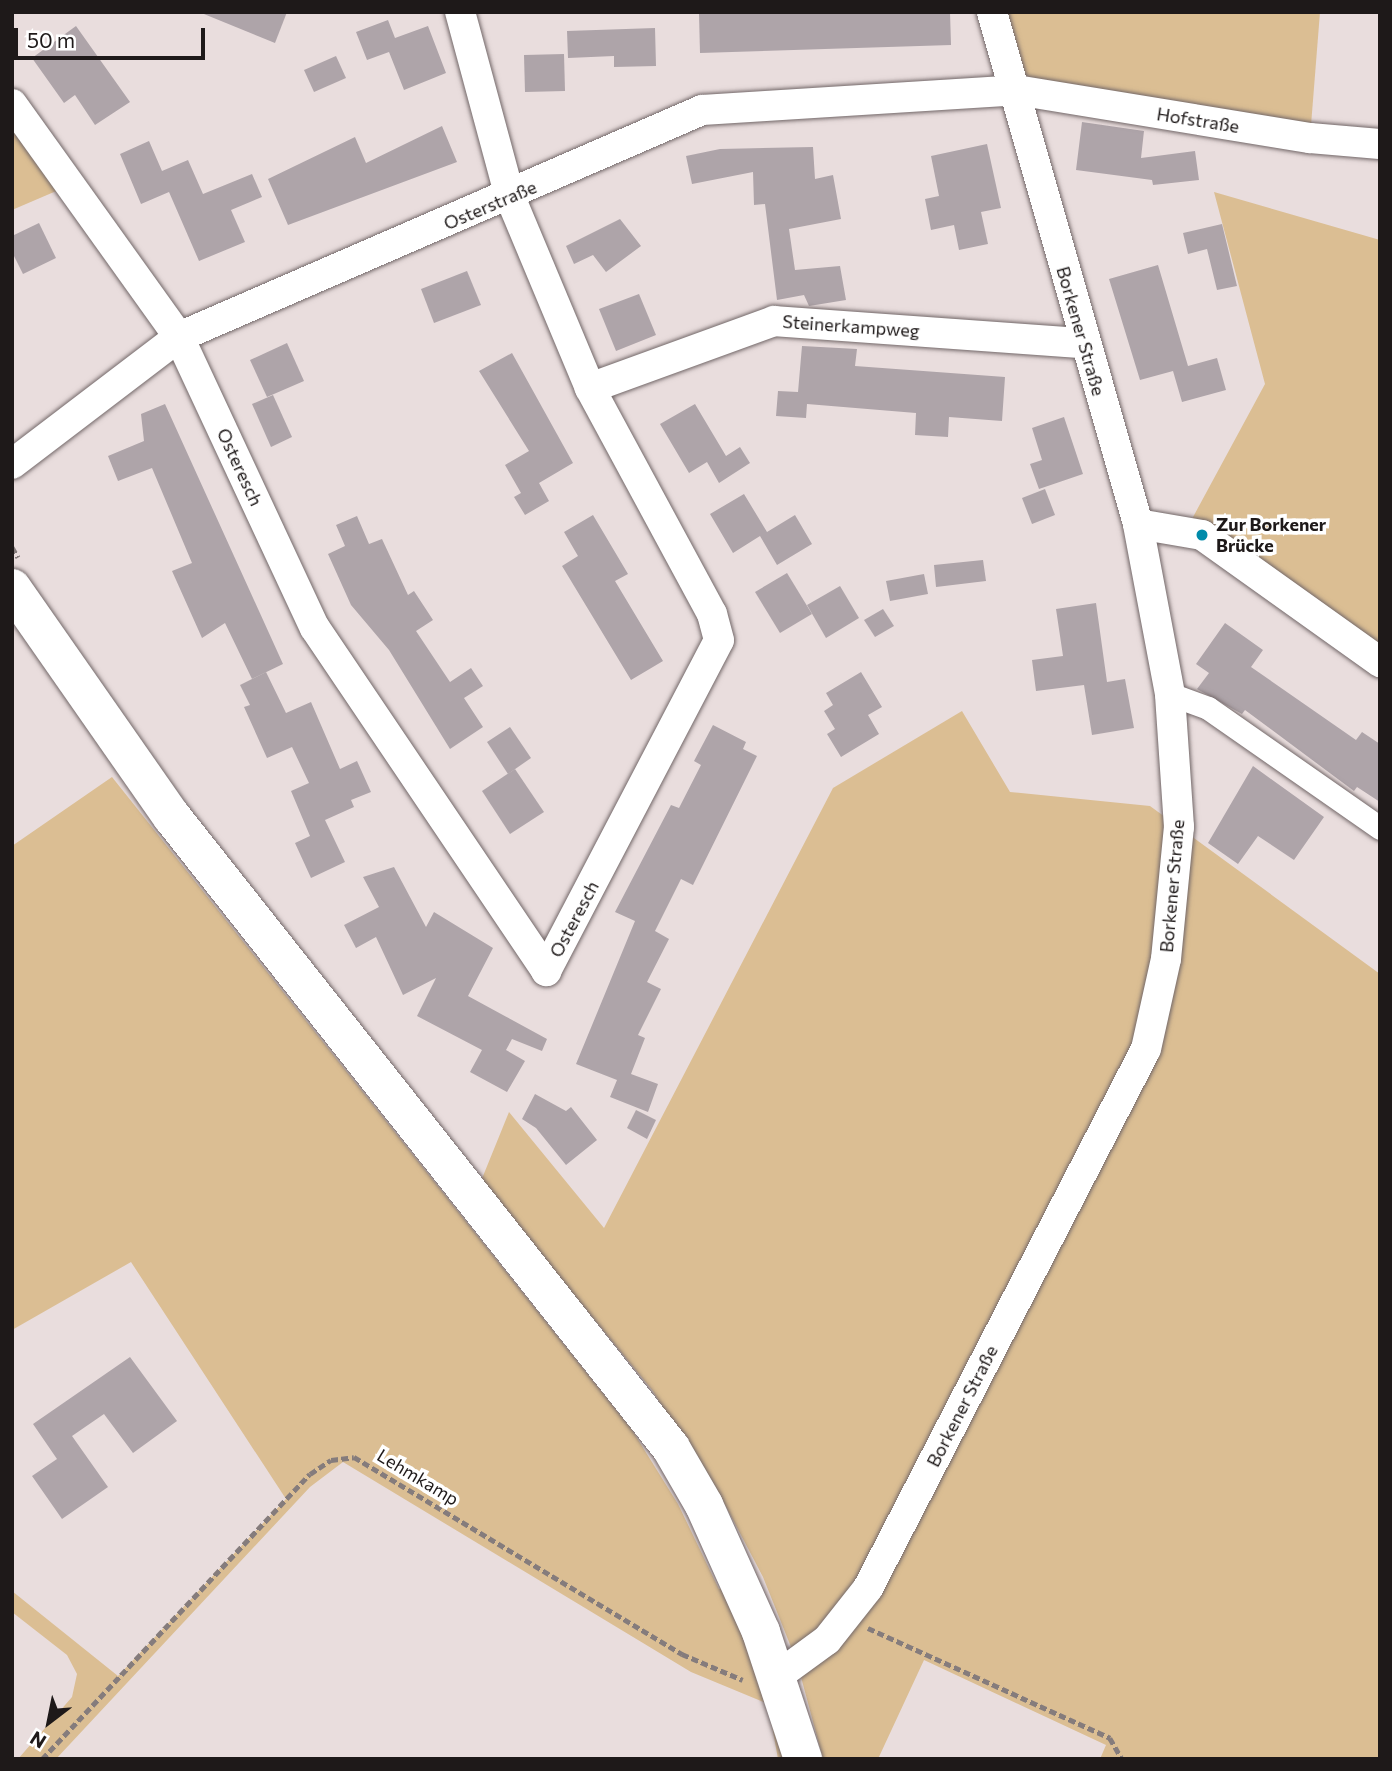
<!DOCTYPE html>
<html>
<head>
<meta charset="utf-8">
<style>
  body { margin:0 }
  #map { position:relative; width:1392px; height:1771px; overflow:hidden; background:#e9dddd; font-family:Commissioner,sans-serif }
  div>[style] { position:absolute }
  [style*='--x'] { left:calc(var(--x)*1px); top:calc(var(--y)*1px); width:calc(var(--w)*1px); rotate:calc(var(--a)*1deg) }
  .green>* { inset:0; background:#dbbe93 }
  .building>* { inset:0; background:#aea4a9 }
  .path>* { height:4.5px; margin-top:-2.25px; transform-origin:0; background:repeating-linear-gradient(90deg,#857c7c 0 7px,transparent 0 10.5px) }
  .roads { filter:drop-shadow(0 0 2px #726768) drop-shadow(0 0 2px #726768) }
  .pedestrian>* { height:23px; margin:-11.5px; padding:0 11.5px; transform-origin:11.5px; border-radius:11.5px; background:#fff }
  .minor>* { height:30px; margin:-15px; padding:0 15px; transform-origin:15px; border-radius:15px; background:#fff }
  .tertiary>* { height:38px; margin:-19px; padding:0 19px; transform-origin:19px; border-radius:19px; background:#fff }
  .dots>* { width:19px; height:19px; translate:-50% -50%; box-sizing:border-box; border:4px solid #fff; border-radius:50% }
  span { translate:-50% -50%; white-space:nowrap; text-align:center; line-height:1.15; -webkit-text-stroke:7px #fff; paint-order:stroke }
  .street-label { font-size:18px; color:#1e1919 }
  .poi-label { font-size:18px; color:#1e1919; font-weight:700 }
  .left { translate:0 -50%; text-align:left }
  .frame { position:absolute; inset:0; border:14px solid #1e1919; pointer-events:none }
  .north { position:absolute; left:14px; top:1687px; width:70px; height:70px; -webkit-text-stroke:5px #fff; paint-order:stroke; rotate:212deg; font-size:19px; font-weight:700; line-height:28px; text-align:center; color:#1e1919 }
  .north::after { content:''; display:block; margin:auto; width:24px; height:32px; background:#1e1919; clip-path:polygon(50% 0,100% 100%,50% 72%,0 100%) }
  .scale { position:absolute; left:14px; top:28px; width:191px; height:32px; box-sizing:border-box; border:4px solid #1e1919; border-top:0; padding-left:9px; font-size:21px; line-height:24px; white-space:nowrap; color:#1e1919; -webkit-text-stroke:5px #fff; paint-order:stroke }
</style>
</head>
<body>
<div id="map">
  <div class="green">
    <div style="clip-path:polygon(992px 12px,1320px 12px,1310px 138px,1016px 90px)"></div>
    <div style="clip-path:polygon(12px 104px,68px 186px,12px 210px)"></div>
    <div style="clip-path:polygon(1214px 192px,1380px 240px,1380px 662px,1186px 530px,1265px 384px)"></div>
    <div style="clip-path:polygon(962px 711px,1010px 792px,1150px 806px,1380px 974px,1380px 1759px,1100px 1759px,1106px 1745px,924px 1660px,878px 1759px,823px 1759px,797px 1662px,763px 1577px,722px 1499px,652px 1390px,481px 1181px,509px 1112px,604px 1228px,833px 788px)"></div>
    <div style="clip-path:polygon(112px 777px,632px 1430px,678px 1504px,719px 1589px,732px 1585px,791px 1759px,778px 1759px,768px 1704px,691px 1672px,343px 1462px,310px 1487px,56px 1759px,18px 1759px,72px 1697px,77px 1674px,67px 1655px,12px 1612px,12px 1591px,118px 1676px,286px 1499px,131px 1262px,12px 1330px,12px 846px)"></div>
  </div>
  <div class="building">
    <div style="clip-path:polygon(199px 12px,287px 12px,275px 43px)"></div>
    <div style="clip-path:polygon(834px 12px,950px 12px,951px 45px,700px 53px,699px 14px)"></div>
    <div style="clip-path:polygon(388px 20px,395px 38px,428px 26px,446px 73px,404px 90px,389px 52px,367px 60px,356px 32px)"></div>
    <div style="clip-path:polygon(76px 26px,130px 102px,95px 125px,75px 95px,64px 103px,32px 58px)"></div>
    <div style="clip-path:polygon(655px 28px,656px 66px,614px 67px,614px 56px,568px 58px,567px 31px)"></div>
    <div style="clip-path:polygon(564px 54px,565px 91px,525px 92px,524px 55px)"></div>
    <div style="clip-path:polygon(336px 56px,346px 78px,314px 92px,304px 70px)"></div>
    <div style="clip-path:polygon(1082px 122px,1144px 131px,1141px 158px,1195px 151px,1199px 180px,1153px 185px,1152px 180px,1076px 170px)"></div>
    <div style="clip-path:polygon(442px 126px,457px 162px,288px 225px,268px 179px,355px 137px,366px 163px)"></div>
    <div style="clip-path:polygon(149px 141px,162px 171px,188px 160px,203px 194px,252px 174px,262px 197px,231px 210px,245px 242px,199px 261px,169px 192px,141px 204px,120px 154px)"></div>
    <div style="clip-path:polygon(987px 144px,1001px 208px,981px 212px,988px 244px,959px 250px,954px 225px,931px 230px,925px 199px,939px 196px,931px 156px)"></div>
    <div style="clip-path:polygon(813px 147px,815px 179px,833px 175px,841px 219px,789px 229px,795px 270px,840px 266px,846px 300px,809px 306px,804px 295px,777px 300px,765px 204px,754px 205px,753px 172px,692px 184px,686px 156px,720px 149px)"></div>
    <div style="clip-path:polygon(620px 219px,641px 246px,606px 272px,593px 255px,574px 264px,566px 246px)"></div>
    <div style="clip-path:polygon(39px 223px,56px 258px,23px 274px,12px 252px,12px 236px)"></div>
    <div style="clip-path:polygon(1222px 224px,1237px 286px,1217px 290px,1207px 249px,1188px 254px,1183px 233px)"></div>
    <div style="clip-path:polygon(1158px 265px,1188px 366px,1217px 358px,1226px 390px,1182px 402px,1173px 371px,1140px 380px,1109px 279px)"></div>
    <div style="clip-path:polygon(467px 271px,481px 305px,434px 323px,421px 289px)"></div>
    <div style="clip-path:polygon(639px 294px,656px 335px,616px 351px,599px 309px)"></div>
    <div style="clip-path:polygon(287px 343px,304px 381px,267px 397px,250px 360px)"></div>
    <div style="clip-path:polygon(802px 346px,857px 349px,855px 366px,1005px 377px,1002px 421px,949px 417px,948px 437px,915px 435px,916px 413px,807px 404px,806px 418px,776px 416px,778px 391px,798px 392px)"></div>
    <div style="clip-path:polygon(512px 353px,573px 463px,539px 483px,549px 501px,525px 515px,514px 497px,521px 493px,505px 465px,529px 451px,479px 371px)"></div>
    <div style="clip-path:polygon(273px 395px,292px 437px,271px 447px,252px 404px)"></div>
    <div style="clip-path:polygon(165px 404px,283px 664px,252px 679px,225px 623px,202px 638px,172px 571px,192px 563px,152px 468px,118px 481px,108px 456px,144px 441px,141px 414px)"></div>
    <div style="clip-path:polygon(695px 404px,726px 456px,740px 447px,750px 463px,719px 483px,707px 462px,689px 473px,660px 424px)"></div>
    <div style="clip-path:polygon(1064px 417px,1083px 474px,1039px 489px,1030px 464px,1042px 460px,1032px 428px)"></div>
    <div style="clip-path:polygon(1045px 489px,1055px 515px,1032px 524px,1022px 498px)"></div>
    <div style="clip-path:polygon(744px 494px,767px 532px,795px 515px,812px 544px,777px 565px,760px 536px,733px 553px,710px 514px)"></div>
    <div style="clip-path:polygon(593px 515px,628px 574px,615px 581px,663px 661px,631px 680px,562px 566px,578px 556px,564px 532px)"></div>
    <div style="clip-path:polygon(357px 516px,369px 544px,382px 539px,408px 595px,414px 591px,433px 620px,416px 631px,450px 682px,471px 668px,483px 686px,464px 698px,483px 727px,450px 749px,389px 650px,351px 605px,328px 554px,345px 546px,336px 525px)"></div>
    <div style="clip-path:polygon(983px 560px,986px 581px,936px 587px,934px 565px)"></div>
    <div style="clip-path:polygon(787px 573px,812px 614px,780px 633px,755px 592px)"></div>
    <div style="clip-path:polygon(924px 574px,928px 594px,890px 601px,886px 581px)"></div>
    <div style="clip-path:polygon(840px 586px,859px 618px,826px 638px,807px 605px)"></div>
    <div style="clip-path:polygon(1096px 603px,1107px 682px,1125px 679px,1134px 728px,1092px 735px,1084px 685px,1036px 691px,1032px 660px,1063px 656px,1056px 609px)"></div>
    <div style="clip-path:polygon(883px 609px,894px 626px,875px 637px,864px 620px)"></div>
    <div style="clip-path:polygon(1225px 623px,1263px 650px,1251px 667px,1356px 740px,1362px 732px,1380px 744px,1380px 802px,1357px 787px,1354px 791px,1245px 710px,1242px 714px,1197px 689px,1209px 673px,1196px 664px)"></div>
    <div style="clip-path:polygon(266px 672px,286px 713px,311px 702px,340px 769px,357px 761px,371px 792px,351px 800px,354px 807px,325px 820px,345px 862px,311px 878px,295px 843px,310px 836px,291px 791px,309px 783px,292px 747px,267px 758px,244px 707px,250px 705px,240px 685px)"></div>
    <div style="clip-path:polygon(861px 672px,882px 707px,868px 715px,879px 734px,841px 757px,827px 734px,835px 729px,824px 711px,833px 705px,826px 693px)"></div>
    <div style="clip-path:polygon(713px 725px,746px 742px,743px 749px,757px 756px,693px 885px,681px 879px,655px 931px,669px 939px,647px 982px,661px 989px,638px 1035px,645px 1038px,631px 1074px,658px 1084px,648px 1112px,610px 1097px,617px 1080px,576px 1064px,635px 921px,615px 912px,671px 805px,679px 808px,701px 765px,694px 761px)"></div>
    <div style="clip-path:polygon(510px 727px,531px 758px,508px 774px,487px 742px)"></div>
    <div style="clip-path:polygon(1253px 766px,1324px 817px,1294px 860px,1258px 836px,1238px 864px,1208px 843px)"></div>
    <div style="clip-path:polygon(515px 769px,544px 812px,510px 834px,482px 791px)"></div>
    <div style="clip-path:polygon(394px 867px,426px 927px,434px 912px,493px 948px,468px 996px,547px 1039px,542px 1051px,512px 1039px,506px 1050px,525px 1061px,507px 1092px,470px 1072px,482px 1050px,417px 1016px,436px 978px,403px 995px,376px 937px,356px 948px,344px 925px,379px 907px,363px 877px)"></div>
    <div style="clip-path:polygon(535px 1094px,566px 1111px,571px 1107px,597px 1140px,566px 1165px,536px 1128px,522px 1119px)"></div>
    <div style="clip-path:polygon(636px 1110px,656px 1120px,647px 1139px,627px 1128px)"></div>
    <div style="clip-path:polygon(130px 1357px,177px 1421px,133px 1453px,104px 1414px,72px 1436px,108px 1487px,62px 1519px,32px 1476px,57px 1459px,33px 1424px)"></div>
  </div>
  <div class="path">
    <div style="--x:12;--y:547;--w:12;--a:59"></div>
    <div style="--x:868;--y:1628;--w:266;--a:24.4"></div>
    <div style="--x:1110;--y:1738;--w:24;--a:60"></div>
    <div style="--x:42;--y:1759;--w:391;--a:-46.8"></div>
    <div style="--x:310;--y:1474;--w:25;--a:-34"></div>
    <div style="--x:331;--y:1460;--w:23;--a:-7"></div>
    <div style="--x:354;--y:1457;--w:383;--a:31"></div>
    <div style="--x:682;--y:1654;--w:66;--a:23.1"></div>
  </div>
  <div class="roads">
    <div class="pedestrian">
      <div style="--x:1170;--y:694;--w:40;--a:20.2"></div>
      <div style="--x:1208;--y:708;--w:210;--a:34.9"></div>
    </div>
    <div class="minor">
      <div style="--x:12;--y:104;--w:287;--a:54.4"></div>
      <div style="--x:179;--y:337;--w:321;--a:65"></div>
      <div style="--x:315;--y:628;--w:414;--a:56"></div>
      <div style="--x:546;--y:971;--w:373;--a:-62.4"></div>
      <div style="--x:719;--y:640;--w:27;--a:-105"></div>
      <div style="--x:712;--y:614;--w:257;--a:-118.4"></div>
      <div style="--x:590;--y:388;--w:207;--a:-112.7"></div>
      <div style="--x:510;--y:197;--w:192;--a:-105.1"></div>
      <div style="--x:590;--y:388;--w:196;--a:-20"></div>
      <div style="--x:774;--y:321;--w:309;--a:4.1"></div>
      <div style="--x:12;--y:464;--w:210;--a:-37.3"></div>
      <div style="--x:179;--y:337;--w:570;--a:-23.46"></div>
      <div style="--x:702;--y:110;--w:315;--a:-3.6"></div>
      <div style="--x:1016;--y:90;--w:298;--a:9.3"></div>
      <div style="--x:1310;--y:138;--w:70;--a:4.9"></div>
      <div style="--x:1138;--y:524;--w:65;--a:9.8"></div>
      <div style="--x:1202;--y:535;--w:219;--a:35.5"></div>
      <div style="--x:779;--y:1675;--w:59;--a:-36.1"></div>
      <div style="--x:827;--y:1640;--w:66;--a:-51.7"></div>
      <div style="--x:868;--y:1588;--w:606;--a:-62.72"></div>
      <div style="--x:1146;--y:1049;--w:92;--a:-77.5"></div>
      <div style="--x:1166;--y:959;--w:133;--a:-84.4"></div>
      <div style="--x:1179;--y:827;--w:133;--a:-93.9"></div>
      <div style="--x:1170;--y:694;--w:173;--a:-100.7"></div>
      <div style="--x:1138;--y:524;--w:532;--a:-105.92"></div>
    </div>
    <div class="tertiary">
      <div style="--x:12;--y:588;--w:279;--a:55.1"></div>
      <div style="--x:172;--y:817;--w:804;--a:51.66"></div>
      <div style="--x:671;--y:1448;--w:66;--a:59.9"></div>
      <div style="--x:704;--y:1505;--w:139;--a:65.8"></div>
      <div style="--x:761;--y:1632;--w:134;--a:71.7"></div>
    </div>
  </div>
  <div class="dots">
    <div style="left:1202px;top:535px;background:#008baa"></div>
  </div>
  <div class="street-label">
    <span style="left:1198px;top:120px;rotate:9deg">Hofstraße</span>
    <span style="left:490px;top:205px;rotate:-23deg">Osterstraße</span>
    <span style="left:851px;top:326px;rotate:4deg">Steinerkampweg</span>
    <span style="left:1081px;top:331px;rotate:74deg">Borkener Straße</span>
    <span style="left:240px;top:467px;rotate:65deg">Osteresch</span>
    <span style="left:1172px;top:886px;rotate:-85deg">Borkener Straße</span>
    <span style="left:574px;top:919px;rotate:-62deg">Osteresch</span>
    <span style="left:962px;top:1406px;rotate:-63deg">Borkener Straße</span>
    <span style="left:418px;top:1477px;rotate:31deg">Lehmkamp</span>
  </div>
  <div class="poi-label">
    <span class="left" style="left:1216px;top:535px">Zur Borkener<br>Brücke</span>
  </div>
  <div class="frame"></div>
  <div class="north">N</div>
  <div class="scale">50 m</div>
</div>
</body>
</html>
